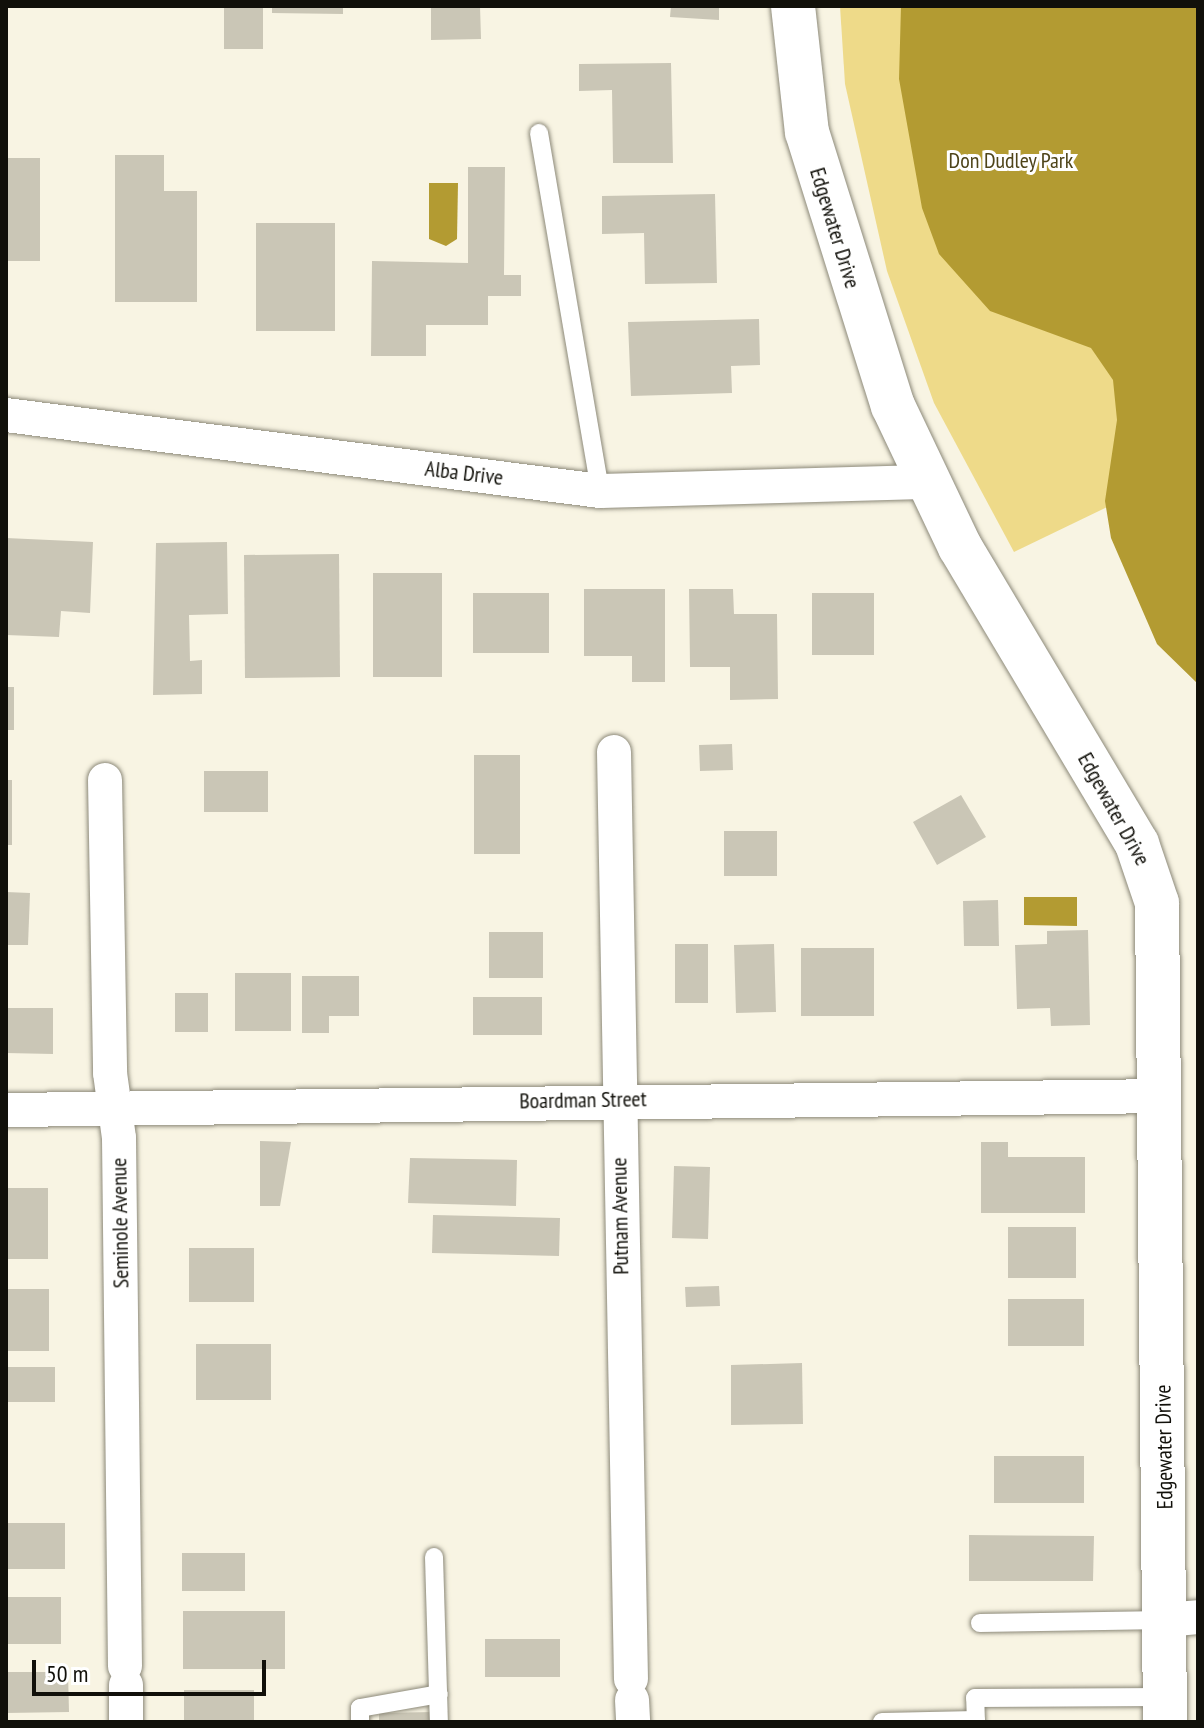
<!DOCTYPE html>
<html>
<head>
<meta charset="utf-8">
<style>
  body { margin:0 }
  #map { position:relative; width:1204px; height:1728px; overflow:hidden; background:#f8f4e3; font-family:"PT Sans Narrow",sans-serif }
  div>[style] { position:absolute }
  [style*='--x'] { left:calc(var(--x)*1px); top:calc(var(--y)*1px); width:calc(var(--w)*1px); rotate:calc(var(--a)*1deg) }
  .green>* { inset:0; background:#eeda89 }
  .water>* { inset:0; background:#b39b32 }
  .building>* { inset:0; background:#cac6b6 }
  .roads { filter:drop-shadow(0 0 2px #8c8979) drop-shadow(0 0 2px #8c8979) }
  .lane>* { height:18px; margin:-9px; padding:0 9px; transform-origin:9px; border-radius:9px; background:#fff }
  .street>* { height:34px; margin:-17px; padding:0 17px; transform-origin:17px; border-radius:17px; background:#fff }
  .secondary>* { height:44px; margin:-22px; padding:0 22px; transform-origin:22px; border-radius:22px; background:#fff }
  span { translate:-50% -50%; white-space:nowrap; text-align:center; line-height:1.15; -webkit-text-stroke:6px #fff; paint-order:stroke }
  .park-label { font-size:22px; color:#4e4419 }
  .street-label { font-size:22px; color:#11100a }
  .frame { position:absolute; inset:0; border:8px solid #11100a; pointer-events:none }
  .scale { position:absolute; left:32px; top:1660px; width:234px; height:36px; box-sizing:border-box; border:4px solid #11100a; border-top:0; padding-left:10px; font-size:24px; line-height:28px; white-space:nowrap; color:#11100a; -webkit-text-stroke:6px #fff; paint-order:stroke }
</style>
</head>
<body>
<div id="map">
  <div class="green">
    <div style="clip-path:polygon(840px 6px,1198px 6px,1159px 482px,1014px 552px,934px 403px,887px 271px,845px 84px)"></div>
  </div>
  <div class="water">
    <div style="clip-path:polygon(901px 6px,1198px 6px,1198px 684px,1157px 644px,1111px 538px,1105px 501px,1117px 420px,1113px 380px,1091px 348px,990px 311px,939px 254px,922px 208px,899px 79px)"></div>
    <div style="clip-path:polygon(429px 183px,458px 183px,457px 239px,446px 246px,429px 239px)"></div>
    <div style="clip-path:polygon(1024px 897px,1077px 897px,1077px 926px,1024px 925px)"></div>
  </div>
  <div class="building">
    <div style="clip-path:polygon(224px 6px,263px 6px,263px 49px,224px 49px)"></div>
    <div style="clip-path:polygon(272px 6px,343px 6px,343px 14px,272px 13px)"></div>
    <div style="clip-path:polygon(431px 6px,480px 6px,481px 39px,431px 40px)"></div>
    <div style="clip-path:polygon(671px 6px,719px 6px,719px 20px,670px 17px)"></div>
    <div style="clip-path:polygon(671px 63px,673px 163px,613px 163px,612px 90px,579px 91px,579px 64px)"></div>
    <div style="clip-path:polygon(115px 155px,164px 155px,164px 191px,197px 191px,197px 302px,115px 302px)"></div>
    <div style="clip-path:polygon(6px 158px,40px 158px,40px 261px,6px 261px)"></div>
    <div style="clip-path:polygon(468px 167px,505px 167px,504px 275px,521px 275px,521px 296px,488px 296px,488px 325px,426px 325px,426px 356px,371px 356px,372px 261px,468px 263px)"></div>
    <div style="clip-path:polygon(715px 194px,717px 283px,645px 284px,644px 233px,602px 234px,602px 196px)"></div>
    <div style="clip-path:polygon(256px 223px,335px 223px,335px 331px,256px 331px)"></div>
    <div style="clip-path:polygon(759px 319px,760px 365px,731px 366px,732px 393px,631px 396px,628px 322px)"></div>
    <div style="clip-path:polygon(6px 538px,93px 542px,90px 613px,61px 611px,59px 637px,6px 635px)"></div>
    <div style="clip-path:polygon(227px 542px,228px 614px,189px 615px,190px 661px,202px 660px,202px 694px,153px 695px,156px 543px)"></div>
    <div style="clip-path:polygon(339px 554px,340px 677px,245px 678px,244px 555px)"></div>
    <div style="clip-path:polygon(373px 573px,442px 573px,442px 677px,373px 677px)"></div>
    <div style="clip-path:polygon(584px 589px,665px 589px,665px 682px,632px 682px,632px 656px,584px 656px)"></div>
    <div style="clip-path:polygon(689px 589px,733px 589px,734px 614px,777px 614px,778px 699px,730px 700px,730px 667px,690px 667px)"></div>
    <div style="clip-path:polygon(473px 593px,549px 593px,549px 653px,473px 653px)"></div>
    <div style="clip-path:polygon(812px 593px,874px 593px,874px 655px,812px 655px)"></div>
    <div style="clip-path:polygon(6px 687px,14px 687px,14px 730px,6px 730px)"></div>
    <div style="clip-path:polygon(732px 744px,733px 770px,700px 771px,699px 745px)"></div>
    <div style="clip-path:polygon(474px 755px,520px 755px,520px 854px,474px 854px)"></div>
    <div style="clip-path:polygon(204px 771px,268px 771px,268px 812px,204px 812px)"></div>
    <div style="clip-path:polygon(6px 780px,12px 780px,12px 845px,6px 845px)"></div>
    <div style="clip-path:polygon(961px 795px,986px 837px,937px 865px,913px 822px)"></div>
    <div style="clip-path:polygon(724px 831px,777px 831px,777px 876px,724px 876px)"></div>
    <div style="clip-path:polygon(6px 892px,30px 893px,28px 945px,6px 945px)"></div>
    <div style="clip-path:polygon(998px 900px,999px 946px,964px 946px,963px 901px)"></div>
    <div style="clip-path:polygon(1088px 930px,1090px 1025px,1051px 1026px,1050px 1008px,1017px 1009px,1015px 945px,1047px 944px,1047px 931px)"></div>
    <div style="clip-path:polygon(489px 932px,543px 932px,543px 978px,489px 978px)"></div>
    <div style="clip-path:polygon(675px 944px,708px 944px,708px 1003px,675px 1003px)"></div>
    <div style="clip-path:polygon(774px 944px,776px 1012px,736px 1013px,734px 945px)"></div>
    <div style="clip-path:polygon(801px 948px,874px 948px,874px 1016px,801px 1016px)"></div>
    <div style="clip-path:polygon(235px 973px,291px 973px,291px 1031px,235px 1031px)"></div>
    <div style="clip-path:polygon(302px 976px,359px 976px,359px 1016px,329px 1016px,329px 1033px,302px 1033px)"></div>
    <div style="clip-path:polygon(175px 993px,208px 993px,208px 1032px,175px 1032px)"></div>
    <div style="clip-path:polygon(473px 997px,542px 997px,542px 1035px,473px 1035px)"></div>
    <div style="clip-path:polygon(6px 1008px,53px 1008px,53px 1054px,6px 1053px)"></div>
    <div style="clip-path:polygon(260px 1141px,291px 1142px,280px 1206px,260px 1206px)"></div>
    <div style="clip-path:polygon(981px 1142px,1008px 1142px,1008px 1157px,1085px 1157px,1085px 1213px,981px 1213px)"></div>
    <div style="clip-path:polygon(410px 1158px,517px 1160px,516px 1206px,408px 1203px)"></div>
    <div style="clip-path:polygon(674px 1166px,710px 1167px,708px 1239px,672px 1238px)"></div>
    <div style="clip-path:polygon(6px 1188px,48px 1188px,48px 1259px,6px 1259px)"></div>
    <div style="clip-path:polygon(433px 1215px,560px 1218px,559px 1256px,432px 1253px)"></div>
    <div style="clip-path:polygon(1008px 1227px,1076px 1227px,1076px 1278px,1008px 1278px)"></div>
    <div style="clip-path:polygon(189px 1248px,254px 1248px,254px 1302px,189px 1302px)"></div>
    <div style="clip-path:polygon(719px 1286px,720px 1306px,686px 1307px,685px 1287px)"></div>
    <div style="clip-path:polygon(6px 1289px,49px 1289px,49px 1351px,6px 1351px)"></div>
    <div style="clip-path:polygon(1008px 1299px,1084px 1299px,1084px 1346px,1008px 1346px)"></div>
    <div style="clip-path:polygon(196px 1344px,271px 1344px,271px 1400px,196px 1400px)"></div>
    <div style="clip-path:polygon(802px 1363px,803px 1424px,731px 1425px,731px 1365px)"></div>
    <div style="clip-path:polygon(6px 1367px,55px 1367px,55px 1402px,6px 1402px)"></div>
    <div style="clip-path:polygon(994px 1456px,1084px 1456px,1084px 1503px,994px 1503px)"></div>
    <div style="clip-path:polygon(6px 1523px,65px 1523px,65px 1569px,6px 1569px)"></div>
    <div style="clip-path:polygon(969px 1535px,1094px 1536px,1093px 1581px,969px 1581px)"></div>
    <div style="clip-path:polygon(182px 1553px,245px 1553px,245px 1591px,182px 1591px)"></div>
    <div style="clip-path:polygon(6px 1597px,61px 1597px,61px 1644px,6px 1644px)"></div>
    <div style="clip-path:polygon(183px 1611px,285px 1611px,285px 1669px,183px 1669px)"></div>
    <div style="clip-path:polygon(485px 1639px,560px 1639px,560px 1677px,485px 1677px)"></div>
    <div style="clip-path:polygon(6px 1672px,68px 1672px,69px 1712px,6px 1713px)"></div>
    <div style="clip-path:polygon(184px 1690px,254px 1690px,254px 1722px,184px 1722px)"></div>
    <div style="clip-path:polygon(433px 1712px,433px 1722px,379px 1722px,379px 1713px)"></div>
  </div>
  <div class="roads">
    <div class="lane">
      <div style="--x:539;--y:133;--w:363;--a:80.3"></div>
      <div style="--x:434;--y:1557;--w:165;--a:88.3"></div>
      <div style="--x:980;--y:1623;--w:185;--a:-0.9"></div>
      <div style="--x:360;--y:1722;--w:14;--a:-90"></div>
      <div style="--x:360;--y:1708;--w:80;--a:-10"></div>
      <div style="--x:882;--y:1722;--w:94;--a:-1.2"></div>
      <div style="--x:976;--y:1722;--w:24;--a:-92"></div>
      <div style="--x:975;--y:1698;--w:189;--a:-0.3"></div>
    </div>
    <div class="street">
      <div style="--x:6;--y:415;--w:599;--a:7.29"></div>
      <div style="--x:600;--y:491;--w:324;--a:-1.6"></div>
      <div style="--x:614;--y:752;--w:927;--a:88.95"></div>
      <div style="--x:105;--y:780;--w:293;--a:89"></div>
      <div style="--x:110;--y:1073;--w:66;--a:82.1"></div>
      <div style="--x:119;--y:1138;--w:528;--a:89.35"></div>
      <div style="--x:6;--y:1110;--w:1155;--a:-0.69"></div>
      <div style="--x:1165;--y:1620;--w:33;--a:-5"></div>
      <div style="--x:126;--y:1685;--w:37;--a:90"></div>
      <div style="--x:632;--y:1700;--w:22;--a:87"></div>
    </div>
    <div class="secondary">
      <div style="--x:793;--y:6;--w:127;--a:83.7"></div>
      <div style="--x:807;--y:132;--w:287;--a:72.6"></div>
      <div style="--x:893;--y:406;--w:156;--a:64.6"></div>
      <div style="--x:960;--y:547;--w:346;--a:59.2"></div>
      <div style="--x:1137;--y:844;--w:62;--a:71.3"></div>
      <div style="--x:1157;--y:903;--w:819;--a:89.44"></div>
    </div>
  </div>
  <div class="park-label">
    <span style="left:1011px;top:161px">Don Dudley Park</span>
  </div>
  <div class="street-label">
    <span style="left:835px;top:228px;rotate:73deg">Edgewater Drive</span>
    <span style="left:464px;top:473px;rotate:7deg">Alba Drive</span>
    <span style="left:1114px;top:809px;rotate:61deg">Edgewater Drive</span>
    <span style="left:583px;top:1100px;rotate:-1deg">Boardman Street</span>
    <span style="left:620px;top:1216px;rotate:-91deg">Putnam Avenue</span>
    <span style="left:120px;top:1223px;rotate:-91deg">Seminole Avenue</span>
    <span style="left:1164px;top:1447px;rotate:-91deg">Edgewater Drive</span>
  </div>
  <div class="frame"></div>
  <div class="scale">50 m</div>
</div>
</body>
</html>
